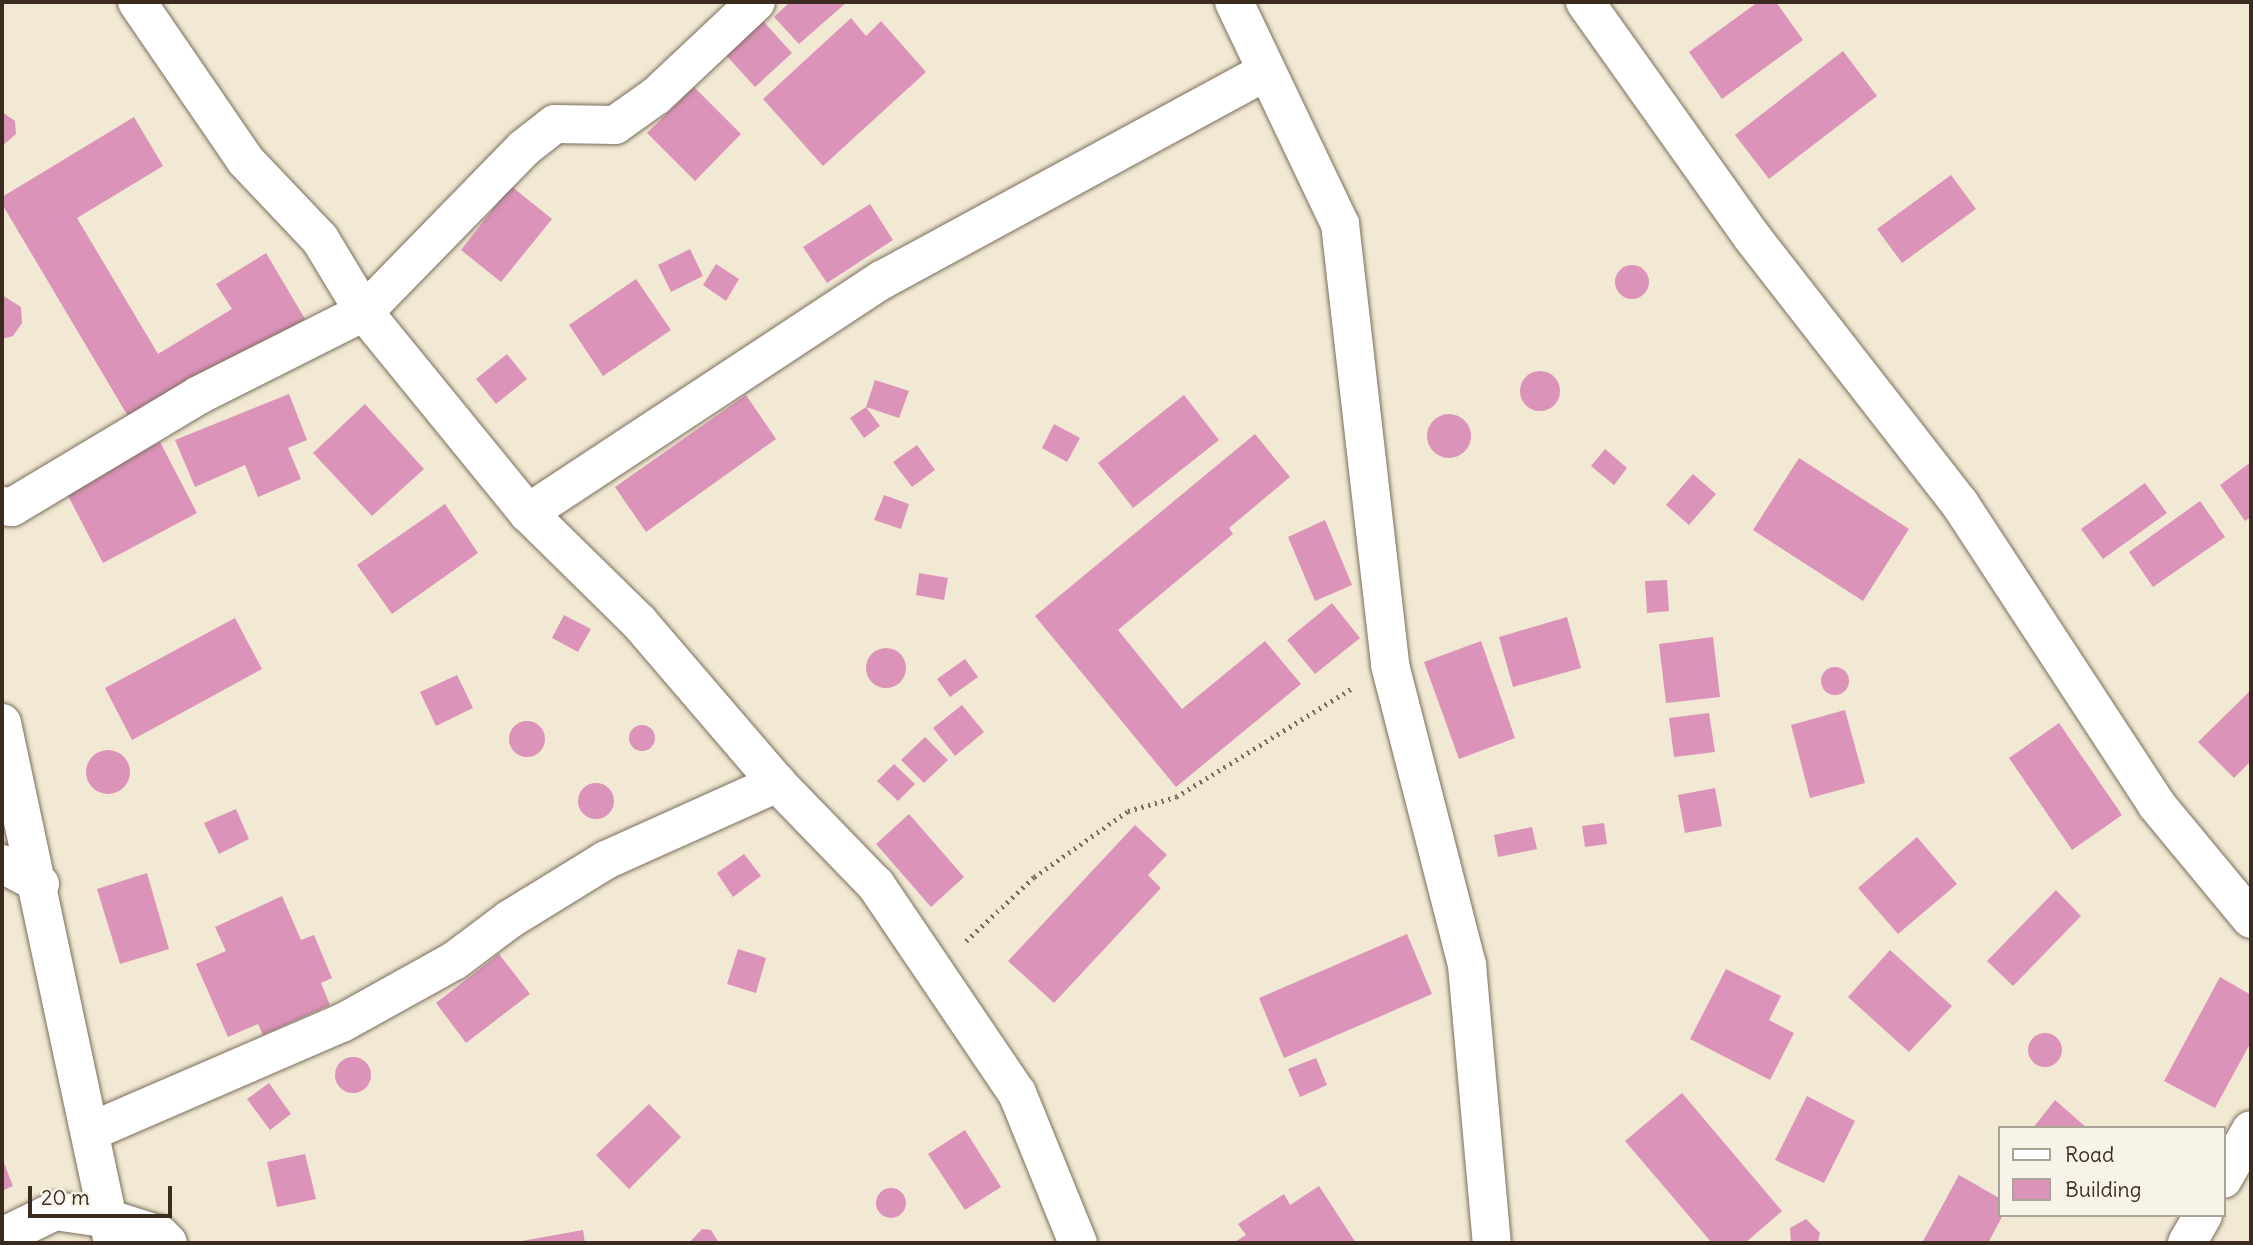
<!DOCTYPE html>
<html>
<head>
<meta charset="utf-8">
<style>
  body { margin:0 }
  #map { position:relative; width:2253px; height:1245px; overflow:hidden; background:#f1e9d3; font-family:Delius,sans-serif }
  div>[style] { position:absolute }
  [style*='--x'] { left:calc(var(--x)*1px); top:calc(var(--y)*1px); width:calc(var(--w)*1px); rotate:calc(var(--a)*1deg) }
  .building>* { inset:0; background:#dc93b9 }
  .round { border-radius:50% }
  .path>* { height:4.5px; margin-top:-2.25px; transform-origin:0; background:repeating-linear-gradient(90deg,#7b6d5d 0 2px,transparent 0 7px) }
  .roads { filter:drop-shadow(0 0 2px #7b6d5d) drop-shadow(0 0 2px #7b6d5d) }
  .minor>* { height:38px; margin:-19px; padding:0 19px; transform-origin:19px; border-radius:19px; background:#fff }
  span { translate:-50% -50%; white-space:nowrap; text-align:center; line-height:1.15; -webkit-text-stroke:5px #f7f3e8; paint-order:stroke }
  .frame { position:absolute; inset:0; border:4px solid #3b2a1e; pointer-events:none }
  .legend { position:absolute; left:1998px; top:1126px; width:228px; height:91px; box-sizing:border-box; background:#f7f3e8; border:2px solid #aca397; margin:0; padding:9px 12px; list-style:none; font-size:21px; color:#3b2a1e }
  .legend li { display:flex; align-items:center; gap:14px; height:35px }
  .legend b { width:35px; border:2px solid #aca397 }
  .scale { position:absolute; left:28px; top:1186px; width:144px; height:32px; box-sizing:border-box; border:4px solid #3b2a1e; border-top:0; padding-left:9px; font-size:21px; line-height:24px; white-space:nowrap; color:#3b2a1e; -webkit-text-stroke:5px #f7f3e8; paint-order:stroke }
</style>
</head>
<body>
<div id="map">
  <div class="building">
    <div style="clip-path:polygon(790px 2px,847px 2px,799px 44px,774px 17px)"></div>
    <div style="clip-path:polygon(1758px 2px,1776px 2px,1803px 40px,1722px 99px,1689px 52px)"></div>
    <div style="clip-path:polygon(851px 18px,866px 36px,881px 21px,926px 72px,823px 166px,763px 99px)"></div>
    <div style="clip-path:polygon(762px 20px,792px 53px,755px 87px,725px 54px)"></div>
    <div style="clip-path:polygon(1843px 51px,1877px 96px,1769px 179px,1735px 135px)"></div>
    <div style="clip-path:polygon(694px 87px,741px 134px,695px 181px,647px 133px)"></div>
    <div style="clip-path:polygon(2px 112px,15px 121px,16px 134px,2px 146px)"></div>
    <div style="clip-path:polygon(134px 117px,163px 166px,77px 218px,158px 354px,232px 309px,216px 284px,266px 253px,305px 319px,132px 423px,2px 204px,2px 197px)"></div>
    <div style="clip-path:polygon(1951px 175px,1976px 209px,1902px 263px,1877px 229px)"></div>
    <div style="clip-path:polygon(511px 186px,552px 219px,501px 282px,461px 250px)"></div>
    <div style="clip-path:polygon(870px 204px,893px 240px,827px 283px,803px 247px)"></div>
    <div style="clip-path:polygon(690px 249px,703px 276px,671px 292px,658px 265px)"></div>
    <div style="clip-path:polygon(716px 264px,739px 279px,726px 301px,703px 285px)"></div>
    <div class="round" style="left:1615px;top:265px;width:34px;height:34px"></div>
    <div style="clip-path:polygon(636px 279px,671px 330px,603px 376px,569px 325px)"></div>
    <div style="clip-path:polygon(2px 295px,21px 307px,22px 323px,13px 336px,2px 339px)"></div>
    <div style="clip-path:polygon(507px 354px,527px 379px,496px 404px,476px 379px)"></div>
    <div class="round" style="left:1520px;top:371px;width:40px;height:40px"></div>
    <div style="clip-path:polygon(875px 380px,909px 391px,899px 418px,866px 407px)"></div>
    <div style="clip-path:polygon(289px 394px,307px 440px,288px 448px,301px 479px,258px 497px,245px 465px,195px 487px,175px 440px)"></div>
    <div style="clip-path:polygon(746px 395px,776px 439px,646px 532px,615px 487px)"></div>
    <div style="clip-path:polygon(1184px 395px,1219px 440px,1133px 508px,1098px 463px)"></div>
    <div style="clip-path:polygon(365px 404px,424px 469px,372px 516px,313px 453px)"></div>
    <div style="clip-path:polygon(866px 407px,880px 426px,864px 438px,850px 418px)"></div>
    <div class="round" style="left:1427px;top:414px;width:44px;height:44px"></div>
    <div style="clip-path:polygon(1054px 424px,1080px 438px,1067px 462px,1042px 448px)"></div>
    <div style="clip-path:polygon(1255px 434px,1290px 477px,1229px 528px,1233px 534px,1118px 630px,1182px 709px,1265px 641px,1301px 684px,1176px 787px,1035px 616px)"></div>
    <div style="clip-path:polygon(160px 442px,197px 513px,103px 563px,66px 492px)"></div>
    <div style="clip-path:polygon(917px 445px,935px 470px,912px 487px,893px 462px)"></div>
    <div style="clip-path:polygon(1605px 449px,1627px 468px,1614px 485px,1591px 466px)"></div>
    <div style="clip-path:polygon(1799px 458px,1909px 529px,1863px 601px,1753px 530px)"></div>
    <div style="clip-path:polygon(2251px 462px,2251px 517px,2245px 521px,2220px 485px)"></div>
    <div style="clip-path:polygon(1693px 474px,1716px 494px,1689px 525px,1666px 505px)"></div>
    <div style="clip-path:polygon(2145px 483px,2167px 513px,2103px 559px,2081px 529px)"></div>
    <div style="clip-path:polygon(884px 495px,909px 504px,901px 529px,874px 520px)"></div>
    <div style="clip-path:polygon(2200px 501px,2225px 537px,2153px 587px,2129px 552px)"></div>
    <div style="clip-path:polygon(445px 504px,478px 553px,392px 614px,357px 565px)"></div>
    <div style="clip-path:polygon(1325px 520px,1352px 585px,1315px 601px,1288px 537px)"></div>
    <div style="clip-path:polygon(919px 573px,948px 578px,944px 600px,916px 595px)"></div>
    <div style="clip-path:polygon(1667px 580px,1669px 611px,1647px 613px,1645px 581px)"></div>
    <div style="clip-path:polygon(1332px 603px,1360px 638px,1315px 674px,1287px 640px)"></div>
    <div style="clip-path:polygon(564px 615px,591px 629px,578px 652px,552px 638px)"></div>
    <div style="clip-path:polygon(1567px 617px,1581px 668px,1513px 687px,1499px 637px)"></div>
    <div style="clip-path:polygon(235px 618px,262px 669px,132px 740px,105px 688px)"></div>
    <div style="clip-path:polygon(1713px 637px,1720px 697px,1666px 703px,1659px 644px)"></div>
    <div style="clip-path:polygon(1481px 641px,1515px 738px,1459px 759px,1424px 662px)"></div>
    <div class="round" style="left:866px;top:648px;width:40px;height:40px"></div>
    <div style="clip-path:polygon(965px 659px,978px 677px,950px 697px,937px 679px)"></div>
    <div class="round" style="left:1821px;top:667px;width:28px;height:28px"></div>
    <div style="clip-path:polygon(457px 675px,473px 708px,436px 726px,420px 692px)"></div>
    <div style="clip-path:polygon(2251px 690px,2251px 761px,2234px 778px,2198px 742px)"></div>
    <div style="clip-path:polygon(962px 705px,984px 732px,955px 756px,933px 728px)"></div>
    <div style="clip-path:polygon(1845px 710px,1865px 783px,1810px 798px,1791px 725px)"></div>
    <div style="clip-path:polygon(1709px 713px,1715px 752px,1674px 757px,1669px 718px)"></div>
    <div class="round" style="left:509px;top:721px;width:36px;height:36px"></div>
    <div style="clip-path:polygon(2059px 723px,2122px 815px,2072px 850px,2009px 758px)"></div>
    <div class="round" style="left:629px;top:725px;width:26px;height:26px"></div>
    <div style="clip-path:polygon(925px 737px,948px 760px,924px 783px,901px 760px)"></div>
    <div class="round" style="left:86px;top:750px;width:44px;height:44px"></div>
    <div style="clip-path:polygon(894px 764px,915px 784px,898px 801px,877px 781px)"></div>
    <div class="round" style="left:578px;top:783px;width:36px;height:36px"></div>
    <div style="clip-path:polygon(1715px 788px,1722px 826px,1685px 833px,1678px 795px)"></div>
    <div style="clip-path:polygon(236px 809px,249px 839px,219px 854px,204px 823px)"></div>
    <div style="clip-path:polygon(909px 814px,964px 877px,931px 907px,876px 844px)"></div>
    <div style="clip-path:polygon(1604px 823px,1607px 844px,1585px 847px,1582px 826px)"></div>
    <div style="clip-path:polygon(1135px 825px,1167px 855px,1148px 875px,1161px 888px,1054px 1003px,1008px 961px)"></div>
    <div style="clip-path:polygon(1532px 827px,1537px 849px,1498px 857px,1494px 835px)"></div>
    <div style="clip-path:polygon(1917px 837px,1957px 884px,1898px 934px,1858px 888px)"></div>
    <div style="clip-path:polygon(744px 854px,761px 876px,733px 897px,717px 873px)"></div>
    <div style="clip-path:polygon(147px 873px,169px 949px,120px 964px,97px 889px)"></div>
    <div style="clip-path:polygon(2056px 890px,2081px 916px,2013px 986px,1987px 961px)"></div>
    <div style="clip-path:polygon(282px 896px,301px 940px,314px 935px,332px 978px,321px 983px,330px 1005px,263px 1035px,258px 1024px,228px 1037px,196px 964px,226px 951px,215px 927px)"></div>
    <div style="clip-path:polygon(1407px 934px,1432px 994px,1284px 1058px,1259px 998px)"></div>
    <div style="clip-path:polygon(738px 949px,766px 958px,756px 993px,727px 984px)"></div>
    <div style="clip-path:polygon(1890px 950px,1952px 1006px,1909px 1052px,1848px 997px)"></div>
    <div style="clip-path:polygon(499px 954px,530px 994px,466px 1043px,436px 1003px)"></div>
    <div style="clip-path:polygon(1726px 969px,1781px 996px,1769px 1020px,1794px 1033px,1770px 1080px,1690px 1039px)"></div>
    <div style="clip-path:polygon(2220px 977px,2251px 995px,2251px 1042px,2215px 1108px,2164px 1081px)"></div>
    <div class="round" style="left:2028px;top:1033px;width:34px;height:34px"></div>
    <div class="round" style="left:335px;top:1057px;width:36px;height:36px"></div>
    <div style="clip-path:polygon(1316px 1058px,1327px 1085px,1300px 1097px,1288px 1069px)"></div>
    <div style="clip-path:polygon(269px 1083px,291px 1114px,270px 1130px,247px 1099px)"></div>
    <div style="clip-path:polygon(1682px 1093px,1782px 1211px,1745px 1243px,1712px 1243px,1625px 1141px)"></div>
    <div style="clip-path:polygon(1807px 1096px,1855px 1121px,1824px 1183px,1775px 1160px)"></div>
    <div style="clip-path:polygon(2055px 1100px,2087px 1128px,2033px 1128px)"></div>
    <div style="clip-path:polygon(649px 1104px,681px 1137px,629px 1189px,596px 1155px)"></div>
    <div style="clip-path:polygon(965px 1130px,1001px 1187px,965px 1210px,928px 1154px)"></div>
    <div style="clip-path:polygon(305px 1154px,316px 1199px,277px 1207px,267px 1162px)"></div>
    <div style="clip-path:polygon(2px 1158px,13px 1186px,2px 1191px)"></div>
    <div style="clip-path:polygon(1959px 1175px,1999px 1198px,1999px 1215px,2003px 1215px,1988px 1243px,1922px 1243px)"></div>
    <div style="clip-path:polygon(1319px 1186px,1356px 1243px,1233px 1243px,1246px 1235px,1238px 1224px,1284px 1194px,1290px 1205px)"></div>
    <div class="round" style="left:876px;top:1188px;width:30px;height:30px"></div>
    <div style="clip-path:polygon(1806px 1219px,1820px 1233px,1818px 1243px,1791px 1243px,1790px 1228px)"></div>
    <div style="clip-path:polygon(702px 1229px,711px 1230px,719px 1243px,689px 1243px)"></div>
    <div style="clip-path:polygon(583px 1230px,585px 1243px,522px 1243px,522px 1241px)"></div>
  </div>
  <div class="path">
    <div style="--x:966;--y:941;--w:93;--a:-43.3"></div>
    <div style="--x:1034;--y:877;--w:115;--a:-35.1"></div>
    <div style="--x:1128;--y:811;--w:50;--a:-16.3"></div>
    <div style="--x:1176;--y:797;--w:206;--a:-31.7"></div>
  </div>
  <div class="roads">
    <div class="minor">
      <div style="--x:137;--y:2;--w:191;--a:55.6"></div>
      <div style="--x:245;--y:160;--w:109;--a:46.5"></div>
      <div style="--x:320;--y:239;--w:85;--a:58.9"></div>
      <div style="--x:364;--y:312;--w:259;--a:50.8"></div>
      <div style="--x:528;--y:513;--w:156;--a:44.5"></div>
      <div style="--x:639;--y:622;--w:212;--a:49.4"></div>
      <div style="--x:777;--y:783;--w:142;--a:45.9"></div>
      <div style="--x:876;--y:885;--w:251;--a:55.9"></div>
      <div style="--x:1017;--y:1093;--w:162;--a:67.9"></div>
      <div style="--x:1234;--y:2;--w:246;--a:64.5"></div>
      <div style="--x:1340;--y:224;--w:444;--a:83.5"></div>
      <div style="--x:1390;--y:665;--w:310;--a:75.6"></div>
      <div style="--x:1467;--y:965;--w:279;--a:84.9"></div>
      <div style="--x:1585;--y:2;--w:288;--a:54.6"></div>
      <div style="--x:1752;--y:237;--w:338;--a:52.1"></div>
      <div style="--x:1960;--y:504;--w:358;--a:56.8"></div>
      <div style="--x:2156;--y:804;--w:149;--a:50.4"></div>
      <div style="--x:2;--y:506;--w:10;--a:6"></div>
      <div style="--x:12;--y:507;--w:218;--a:-30.9"></div>
      <div style="--x:199;--y:395;--w:185;--a:-26.7"></div>
      <div style="--x:364;--y:312;--w:229;--a:-45.7"></div>
      <div style="--x:524;--y:148;--w:39;--a:-38"></div>
      <div style="--x:555;--y:124;--w:60;--a:1"></div>
      <div style="--x:615;--y:125;--w:50;--a:-35.3"></div>
      <div style="--x:656;--y:96;--w:137;--a:-43.2"></div>
      <div style="--x:528;--y:513;--w:424;--a:-33.4"></div>
      <div style="--x:882;--y:280;--w:436;--a:-28.5"></div>
      <div style="--x:2;--y:723;--w:532;--a:77.95"></div>
      <div style="--x:2;--y:864;--w:43;--a:27.8"></div>
      <div style="--x:92;--y:1131;--w:272;--a:-23.4"></div>
      <div style="--x:342;--y:1023;--w:128;--a:-29"></div>
      <div style="--x:454;--y:961;--w:70;--a:-36.9"></div>
      <div style="--x:510;--y:919;--w:113;--a:-31.6"></div>
      <div style="--x:606;--y:860;--w:188;--a:-24.2"></div>
      <div style="--x:2223;--y:1179;--w:56;--a:-60.3"></div>
      <div style="--x:2;--y:1237;--w:59;--a:-26.1"></div>
      <div style="--x:55;--y:1211;--w:55;--a:8.4"></div>
      <div style="--x:109;--y:1219;--w:53;--a:17.4"></div>
      <div style="--x:160;--y:1235;--w:11;--a:45"></div>
      <div style="--x:2187;--y:1243;--w:32;--a:-60"></div>
    </div>
  </div>
  <div class="frame"></div>
  <ul class="legend">
  <li><b style="height:9px;background:#fff"></b>Road</li>
  <li><b style="height:19px;background:#dc93b9"></b>Building</li>
  </ul>
  <div class="scale">20 m</div>
</div>
</body>
</html>
